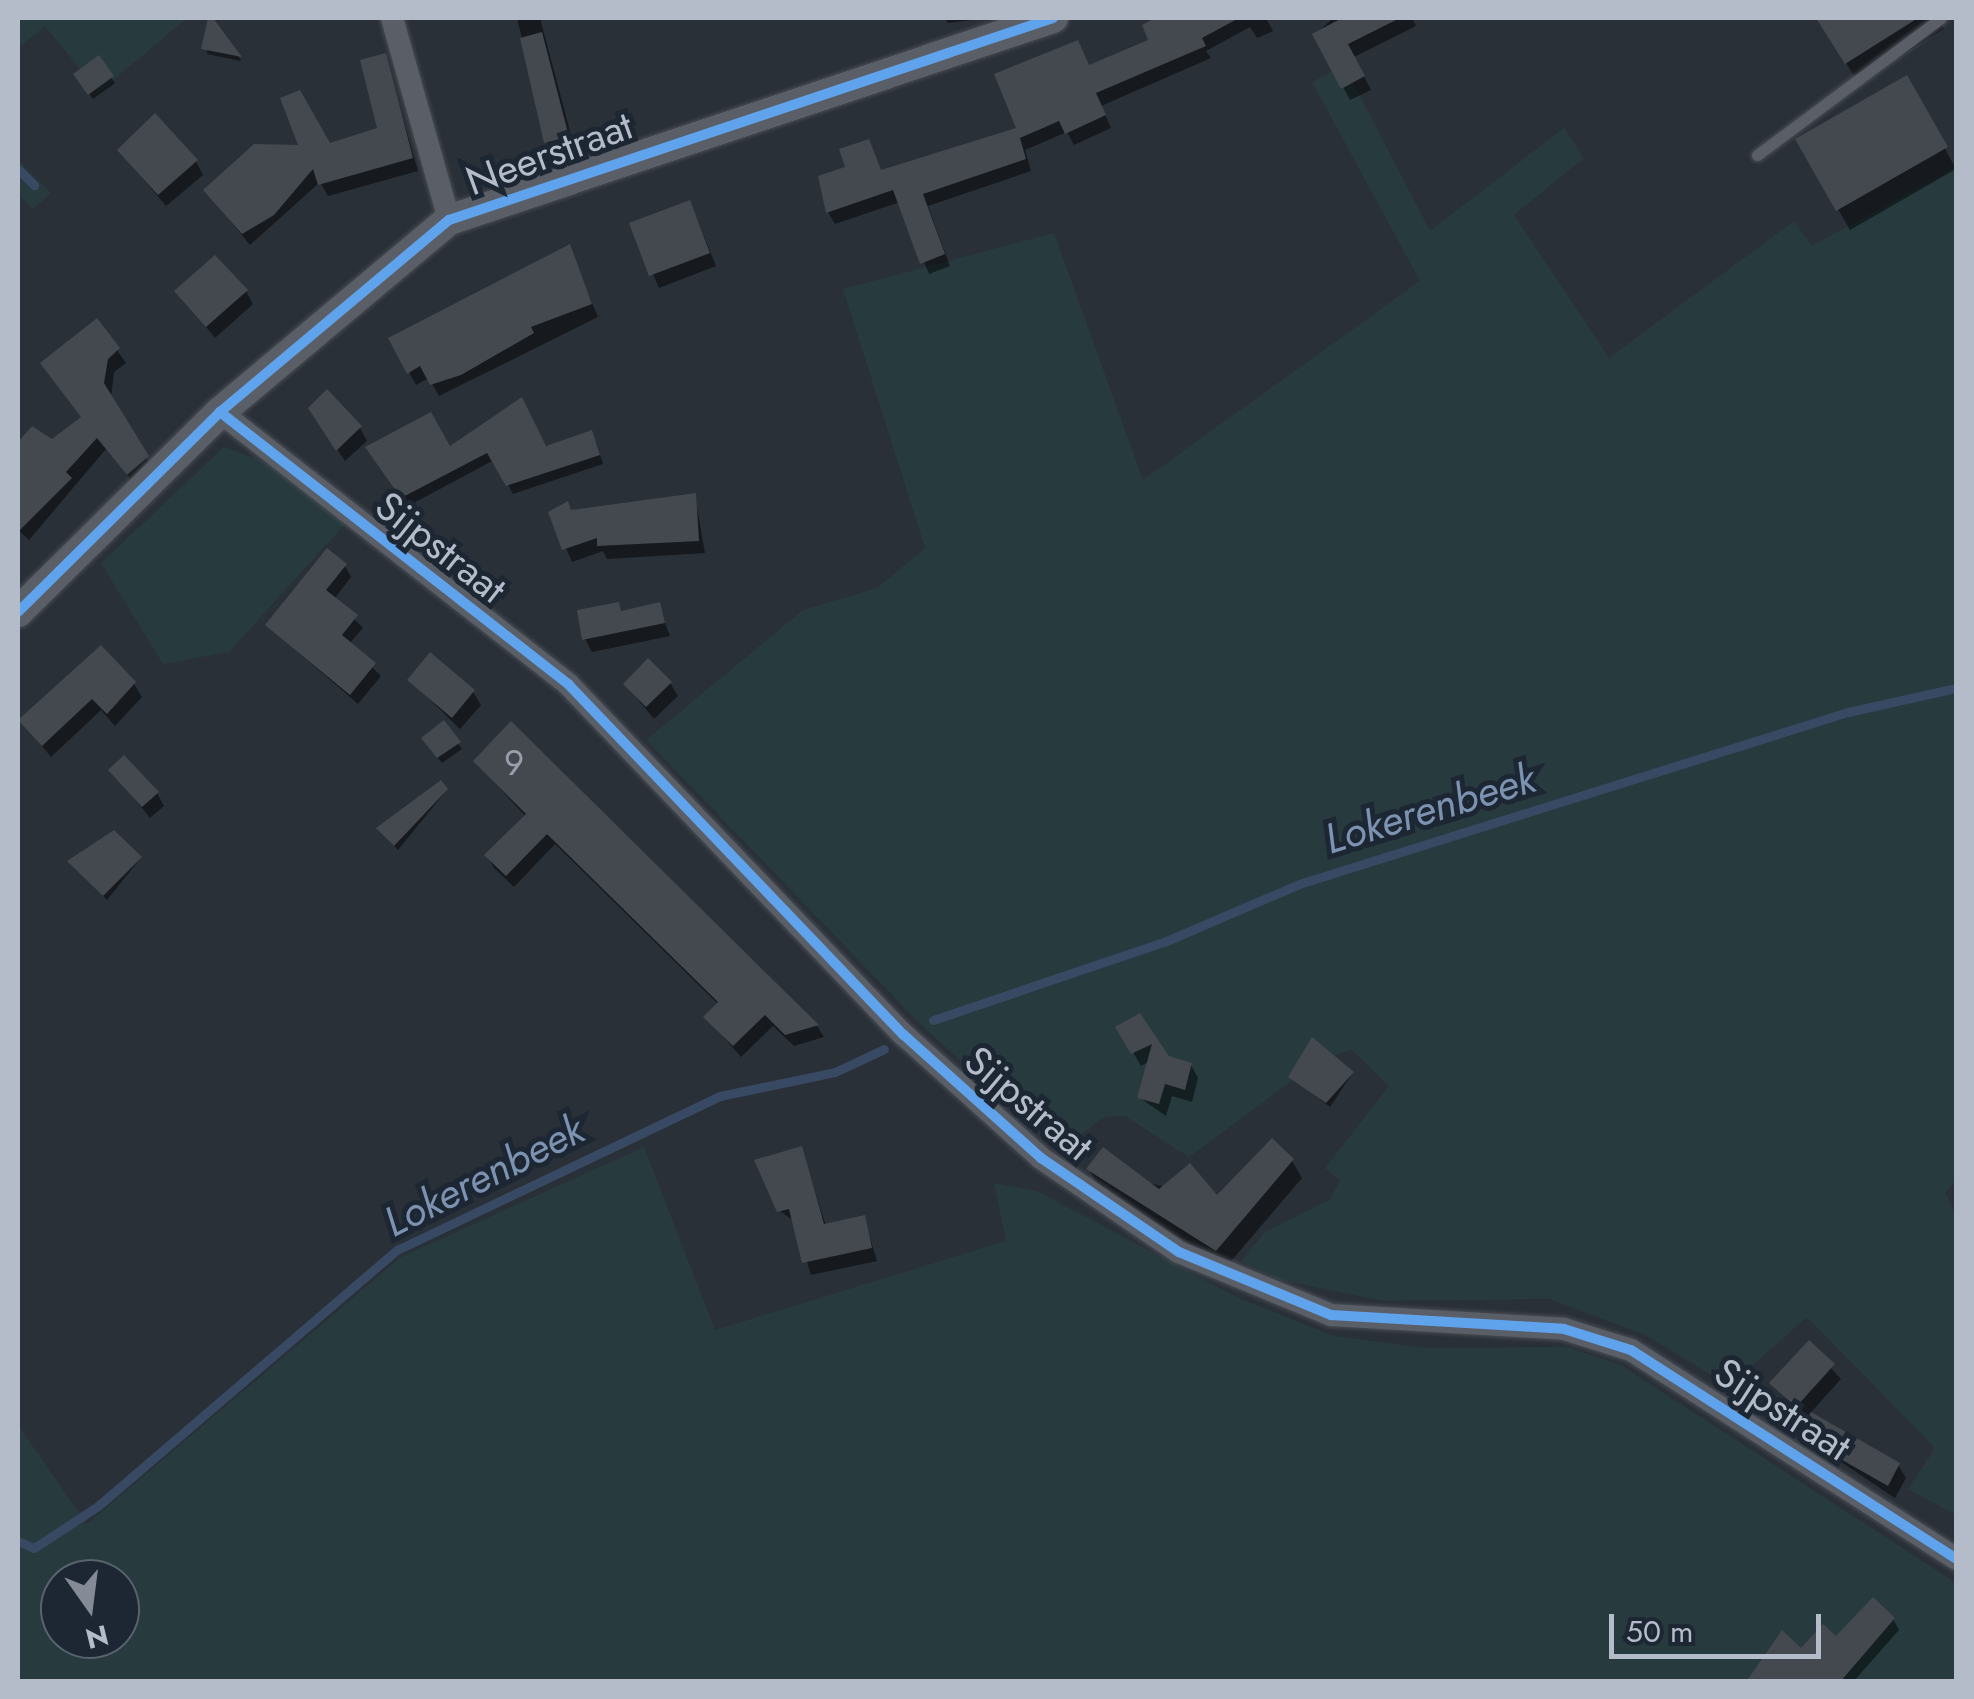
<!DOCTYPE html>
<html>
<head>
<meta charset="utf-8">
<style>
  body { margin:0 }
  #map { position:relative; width:1974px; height:1699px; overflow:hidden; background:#2a3038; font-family:Jost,sans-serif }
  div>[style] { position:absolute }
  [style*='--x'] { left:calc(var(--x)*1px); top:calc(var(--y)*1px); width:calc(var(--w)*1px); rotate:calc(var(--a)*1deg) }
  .green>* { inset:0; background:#273a3e }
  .shadow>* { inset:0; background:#0007 }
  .stream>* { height:9px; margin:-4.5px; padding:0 4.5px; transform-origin:4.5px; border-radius:4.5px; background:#384963 }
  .building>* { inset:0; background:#444950 }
  .roads { filter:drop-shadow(0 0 2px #484c53) drop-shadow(0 0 2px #484c53) }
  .service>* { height:11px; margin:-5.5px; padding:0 5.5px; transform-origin:5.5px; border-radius:5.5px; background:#5a5e66 }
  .minor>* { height:22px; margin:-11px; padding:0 11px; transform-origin:11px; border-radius:11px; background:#5a5e66 }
  .tertiary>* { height:30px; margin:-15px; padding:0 15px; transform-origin:15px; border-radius:15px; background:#5a5e66 }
  .cycleway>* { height:10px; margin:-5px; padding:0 5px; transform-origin:5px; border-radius:5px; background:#60a3ed }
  span { translate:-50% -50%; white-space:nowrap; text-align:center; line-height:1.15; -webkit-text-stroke:10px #1d2633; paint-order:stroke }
  .number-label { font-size:35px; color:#989fab }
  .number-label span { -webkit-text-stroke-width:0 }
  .street-label { font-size:40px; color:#b4bcc9 }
  .water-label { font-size:42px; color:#7c92b1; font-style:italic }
  .frame { position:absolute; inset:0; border:20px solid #b4bcc9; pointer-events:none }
  .north { position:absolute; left:40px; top:1559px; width:100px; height:100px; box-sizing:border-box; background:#1d2633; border:2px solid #59626f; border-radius:50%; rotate:166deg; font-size:28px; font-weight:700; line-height:40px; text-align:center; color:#b4bcc9 }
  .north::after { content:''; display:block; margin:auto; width:35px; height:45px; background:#848b96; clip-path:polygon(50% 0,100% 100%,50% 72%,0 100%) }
  .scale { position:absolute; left:1609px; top:1614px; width:212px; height:45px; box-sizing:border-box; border:5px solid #b4bcc9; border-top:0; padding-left:12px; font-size:30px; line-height:35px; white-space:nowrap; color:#b4bcc9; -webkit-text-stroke:8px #1d2633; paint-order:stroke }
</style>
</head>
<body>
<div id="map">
  <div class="green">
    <div style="clip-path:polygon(18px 18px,187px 18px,99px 92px,45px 26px,18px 48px)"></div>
    <div style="clip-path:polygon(1344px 65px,1430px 231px,1564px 128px,1584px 158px,1514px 215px,1609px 358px,1794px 221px,1812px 246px,1956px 167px,1956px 1181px,1945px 1192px,1956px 1216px,1956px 1515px,1908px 1489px,1935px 1448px,1807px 1317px,1729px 1386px,1646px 1335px,1549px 1299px,1384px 1301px,1280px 1280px,1241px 1261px,1265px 1232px,1329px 1200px,1340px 1181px,1325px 1168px,1389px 1086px,1351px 1049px,1316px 1063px,1189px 1157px,1125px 1116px,1103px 1117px,1060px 1153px,917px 1021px,646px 740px,803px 610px,877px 588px,925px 548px,843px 289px,1054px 233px,1143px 480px,1420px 281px,1312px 82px)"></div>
    <div style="clip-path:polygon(18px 160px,51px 193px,33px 209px,18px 194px)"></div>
    <div style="clip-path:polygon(224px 447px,263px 461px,346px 523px,229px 652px,163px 664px,101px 563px)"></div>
    <div style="clip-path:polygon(evenodd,644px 1147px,715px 1330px,1006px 1241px,994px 1183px,1037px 1191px,1241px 1299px,1334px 1336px,1425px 1348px,1567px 1347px,1621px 1365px,1956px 1583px,1956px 1681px,18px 1681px,18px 1425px,87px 1524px,401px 1257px,644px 1147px,60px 1579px,120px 1579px,120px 1639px,60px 1639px,60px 1579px)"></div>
  </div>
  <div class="shadow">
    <div style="clip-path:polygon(211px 18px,240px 59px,241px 61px,207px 54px)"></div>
    <div style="clip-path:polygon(517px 18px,540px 18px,575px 150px,554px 155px,547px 142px)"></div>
    <div style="clip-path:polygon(945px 18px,973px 18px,973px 20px,948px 23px)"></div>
    <div style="clip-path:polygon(1162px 18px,1266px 18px,1273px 31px,1257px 38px,1250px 27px,1206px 51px,1211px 58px,1101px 106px,1111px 128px,1074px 145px,1067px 132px,1025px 150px,1031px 171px,928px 206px,950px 266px,929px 274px,900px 202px,835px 224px,828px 212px,882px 172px,1019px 129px,1089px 68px,1151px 41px,1145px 26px)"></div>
    <div style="clip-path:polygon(1333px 18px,1412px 18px,1416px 26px,1354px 57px,1371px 90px,1350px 100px,1315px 35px)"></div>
    <div style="clip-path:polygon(1818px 18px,1938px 18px,1944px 29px,1858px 82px)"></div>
    <div style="clip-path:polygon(385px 56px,418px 171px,328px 196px,320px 182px,250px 245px,206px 191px,380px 130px)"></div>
    <div style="clip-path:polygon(98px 59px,115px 83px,93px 99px,79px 81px)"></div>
    <div style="clip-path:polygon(1906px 78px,1956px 169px,1850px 230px,1798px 140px)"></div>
    <div style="clip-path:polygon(120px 151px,196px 162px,203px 175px,166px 206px)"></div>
    <div style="clip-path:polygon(696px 216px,716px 266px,659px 288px,632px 225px)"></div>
    <div style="clip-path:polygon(569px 248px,598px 317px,439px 396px,429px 378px,416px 385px,391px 339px)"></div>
    <div style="clip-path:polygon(246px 291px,253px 304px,215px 338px,178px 292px)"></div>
    <div style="clip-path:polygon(96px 321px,126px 363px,114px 372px,111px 398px,154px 471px,136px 486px,106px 449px,29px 540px,18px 530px,18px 444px,32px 429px,52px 442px,83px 419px,43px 364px)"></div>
    <div style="clip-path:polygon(318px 421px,360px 428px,367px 441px,345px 461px)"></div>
    <div style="clip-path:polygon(596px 442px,603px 464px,513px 494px,494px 460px,408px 506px,373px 457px)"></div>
    <div style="clip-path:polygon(695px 496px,705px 553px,607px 559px,603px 551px,572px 562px,551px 513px)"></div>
    <div style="clip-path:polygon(345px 566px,351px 577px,334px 599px,363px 628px,349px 644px,381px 676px,358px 704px,268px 626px)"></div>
    <div style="clip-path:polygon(618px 605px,622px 613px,658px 605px,670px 636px,592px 652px,585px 639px)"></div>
    <div style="clip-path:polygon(410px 680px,473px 692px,481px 705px,460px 729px)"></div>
    <div style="clip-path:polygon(670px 683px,678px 696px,654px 719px,626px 685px)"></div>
    <div style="clip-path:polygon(134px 684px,142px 697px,115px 726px,101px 710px,51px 757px,21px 720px)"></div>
    <div style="clip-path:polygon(444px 724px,462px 749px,442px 763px,427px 744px)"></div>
    <div style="clip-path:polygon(511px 725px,817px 1026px,824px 1037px,794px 1046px,773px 1026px,741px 1057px,706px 1017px,719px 1005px,555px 844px,514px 887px,494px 868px,487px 855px,526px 817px,476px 762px)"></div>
    <div style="clip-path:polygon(112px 770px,157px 793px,164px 806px,150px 818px)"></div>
    <div style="clip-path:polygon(446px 791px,398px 850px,382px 834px)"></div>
    <div style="clip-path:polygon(140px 859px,107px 900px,70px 862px)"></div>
    <div style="clip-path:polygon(1139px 1016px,1168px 1058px,1191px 1065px,1198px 1078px,1192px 1102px,1172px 1096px,1166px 1116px,1140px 1098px,1150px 1061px,1141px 1066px,1119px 1028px)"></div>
    <div style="clip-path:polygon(1352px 1074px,1330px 1107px,1291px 1077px)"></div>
    <div style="clip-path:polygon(801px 1149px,826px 1226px,864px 1218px,877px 1261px,811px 1275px,795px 1222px,780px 1211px)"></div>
    <div style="clip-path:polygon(1292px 1161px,1302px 1178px,1226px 1267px,1098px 1186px,1089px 1169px,1216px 1199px)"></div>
    <div style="clip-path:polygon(1809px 1344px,1841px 1379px,1805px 1419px,1772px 1383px)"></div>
    <div style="clip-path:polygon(1801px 1435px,1898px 1465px,1906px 1478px,1895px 1498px)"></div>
    <div style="clip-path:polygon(1893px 1619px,1899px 1630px,1853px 1682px,1750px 1682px,1782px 1634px,1801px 1651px)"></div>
  </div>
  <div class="stream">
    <div style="--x:18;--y:169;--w:23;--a:45"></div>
    <div style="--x:933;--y:1020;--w:244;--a:-18.7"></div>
    <div style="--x:1164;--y:942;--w:147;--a:-23.2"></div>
    <div style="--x:1299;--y:884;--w:575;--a:-17.4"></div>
    <div style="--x:1848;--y:712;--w:111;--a:-12.5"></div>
    <div style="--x:18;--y:1541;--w:17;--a:24"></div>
    <div style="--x:34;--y:1548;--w:77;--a:-33.3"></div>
    <div style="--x:98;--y:1506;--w:394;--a:-40.6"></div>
    <div style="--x:397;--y:1250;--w:358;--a:-25.5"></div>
    <div style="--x:720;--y:1096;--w:117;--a:-11.8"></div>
    <div style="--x:835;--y:1072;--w:54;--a:-25.1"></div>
  </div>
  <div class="building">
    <div style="clip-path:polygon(208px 18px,213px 18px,242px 57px,201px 49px)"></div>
    <div style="clip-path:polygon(1155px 18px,1239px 18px,1202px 38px,1206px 46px,1096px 93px,1106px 115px,1065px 134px,1059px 121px,1020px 138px,1026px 159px,923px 194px,945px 254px,920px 264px,893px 190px,826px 213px,818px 176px,845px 167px,839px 149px,869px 139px,881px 170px,1016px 128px,994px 74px,1078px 40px,1089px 65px,1148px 40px,1142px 25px)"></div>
    <div style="clip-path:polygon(1342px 18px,1400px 18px,1348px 44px,1365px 76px,1341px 89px,1312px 34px)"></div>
    <div style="clip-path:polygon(1816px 18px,1918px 18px,1845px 64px)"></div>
    <div style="clip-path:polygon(542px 32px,569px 137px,544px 143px,520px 38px)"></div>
    <div style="clip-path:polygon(386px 53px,413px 158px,318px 185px,313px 169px,274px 215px,242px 234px,203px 190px,254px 144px,298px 145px,280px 98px,300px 90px,330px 143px,377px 128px,360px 60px)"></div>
    <div style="clip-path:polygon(99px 55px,114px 76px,88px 95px,73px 74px)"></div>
    <div style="clip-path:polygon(1907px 75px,1948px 147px,1836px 211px,1795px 139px)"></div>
    <div style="clip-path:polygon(155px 113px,198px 160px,158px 195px,117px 150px)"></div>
    <div style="clip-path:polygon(690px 200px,710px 253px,649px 276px,629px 223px)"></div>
    <div style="clip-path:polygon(570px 244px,592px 304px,531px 327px,534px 333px,461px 375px,430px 385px,420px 366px,407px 374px,388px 338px)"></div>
    <div style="clip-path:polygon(215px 255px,248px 290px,206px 327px,174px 291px)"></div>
    <div style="clip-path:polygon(97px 318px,120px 348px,108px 359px,104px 383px,149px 456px,127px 475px,97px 438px,66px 472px,72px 478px,18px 532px,18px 442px,32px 426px,52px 439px,81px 417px,40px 363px)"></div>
    <div style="clip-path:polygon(327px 389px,362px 426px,336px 451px,308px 408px)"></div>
    <div style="clip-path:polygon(522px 397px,546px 446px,592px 430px,600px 455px,506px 486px,487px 453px,401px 498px,365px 447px,431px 412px,450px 446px)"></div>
    <div style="clip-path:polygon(696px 493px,699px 541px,597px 546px,597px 538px,562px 550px,548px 512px,568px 501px,571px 510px)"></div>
    <div style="clip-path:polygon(327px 548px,347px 564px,326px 590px,358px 615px,342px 635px,376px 663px,350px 695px,265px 625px)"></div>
    <div style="clip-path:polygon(619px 602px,621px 611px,660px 602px,665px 623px,582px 640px,577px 610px)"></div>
    <div style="clip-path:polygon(101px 645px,136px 682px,107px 714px,92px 699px,42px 746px,18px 720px)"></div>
    <div style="clip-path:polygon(430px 652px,475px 690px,452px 718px,407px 680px)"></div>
    <div style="clip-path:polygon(648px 658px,672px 682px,646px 707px,623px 684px)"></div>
    <div style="clip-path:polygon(444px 720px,461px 742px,437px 758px,421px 738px)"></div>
    <div style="clip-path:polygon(511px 721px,765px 972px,819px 1025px,785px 1035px,765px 1015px,733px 1046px,703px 1017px,718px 1002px,547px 834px,506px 876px,484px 855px,526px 814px,473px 761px)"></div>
    <div style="clip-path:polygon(124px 755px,159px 792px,142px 807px,108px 770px)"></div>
    <div style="clip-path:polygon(441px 780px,448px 789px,394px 846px,376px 828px)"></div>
    <div style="clip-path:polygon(114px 830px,142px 857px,103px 896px,67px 861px)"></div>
    <div style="clip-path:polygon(1140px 1013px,1169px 1056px,1192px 1063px,1185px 1090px,1165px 1084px,1159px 1104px,1137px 1098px,1152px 1044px,1131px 1054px,1115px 1027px)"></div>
    <div style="clip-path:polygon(1312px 1037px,1354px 1072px,1326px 1103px,1288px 1077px)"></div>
    <div style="clip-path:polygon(1272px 1138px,1294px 1159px,1216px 1251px,1086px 1169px,1103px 1147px,1159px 1189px,1190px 1163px,1217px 1195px)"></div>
    <div style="clip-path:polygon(802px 1146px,824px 1224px,865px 1215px,872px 1248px,802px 1263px,789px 1209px,777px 1212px,754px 1160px)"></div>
    <div style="clip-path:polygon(1809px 1340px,1835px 1364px,1796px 1407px,1769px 1383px)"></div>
    <div style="clip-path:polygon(1811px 1412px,1900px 1463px,1888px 1486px,1798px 1435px)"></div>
    <div style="clip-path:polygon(1873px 1597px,1895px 1618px,1840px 1682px,1746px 1682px,1782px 1630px,1801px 1648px,1823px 1624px,1836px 1636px)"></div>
  </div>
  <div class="roads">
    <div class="service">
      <div style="--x:1757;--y:155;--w:229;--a:-36.7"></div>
    </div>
    <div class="minor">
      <div style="--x:392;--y:18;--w:210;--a:74.2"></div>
      <div style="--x:220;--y:412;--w:443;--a:38"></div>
      <div style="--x:569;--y:685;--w:484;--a:46.3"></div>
      <div style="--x:904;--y:1035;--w:184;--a:41.9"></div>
      <div style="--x:1041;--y:1158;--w:167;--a:34.3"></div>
      <div style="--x:1179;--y:1252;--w:165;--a:22.5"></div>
      <div style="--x:1331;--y:1315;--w:233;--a:3.4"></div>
      <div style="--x:1564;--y:1329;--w:70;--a:17.4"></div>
      <div style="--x:1631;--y:1350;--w:386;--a:32.7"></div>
    </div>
    <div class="tertiary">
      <div style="--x:18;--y:612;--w:284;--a:-44.7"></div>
      <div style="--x:220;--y:412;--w:299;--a:-40"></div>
      <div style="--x:449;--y:220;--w:637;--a:-18.49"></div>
    </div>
  </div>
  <div class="cycleway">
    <div style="--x:220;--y:412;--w:443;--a:38"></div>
    <div style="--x:569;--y:685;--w:484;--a:46.3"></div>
    <div style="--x:904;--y:1035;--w:184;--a:41.9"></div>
    <div style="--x:1041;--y:1158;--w:167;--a:34.3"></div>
    <div style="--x:1179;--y:1252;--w:165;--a:22.5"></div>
    <div style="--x:1331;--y:1315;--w:233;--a:3.4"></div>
    <div style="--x:1564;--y:1329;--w:70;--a:17.4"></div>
    <div style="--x:1631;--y:1350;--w:386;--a:32.7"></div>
    <div style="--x:18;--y:612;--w:284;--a:-44.7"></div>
    <div style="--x:220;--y:412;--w:299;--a:-40"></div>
    <div style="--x:449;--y:220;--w:637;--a:-18.49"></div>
  </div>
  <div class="number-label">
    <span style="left:514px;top:763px">9</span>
  </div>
  <div class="street-label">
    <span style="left:549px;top:153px;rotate:-20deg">Neerstraat</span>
    <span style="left:441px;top:547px;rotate:38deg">Sijpstraat</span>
    <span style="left:1029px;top:1103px;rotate:40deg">Sijpstraat</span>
    <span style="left:1783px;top:1409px;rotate:33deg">Sijpstraat</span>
  </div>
  <div class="water-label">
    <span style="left:1430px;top:809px;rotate:-17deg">Lokerenbeek</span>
    <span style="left:484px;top:1176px;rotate:-27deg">Lokerenbeek</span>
  </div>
  <div class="frame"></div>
  <div class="north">N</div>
  <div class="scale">50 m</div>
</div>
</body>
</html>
